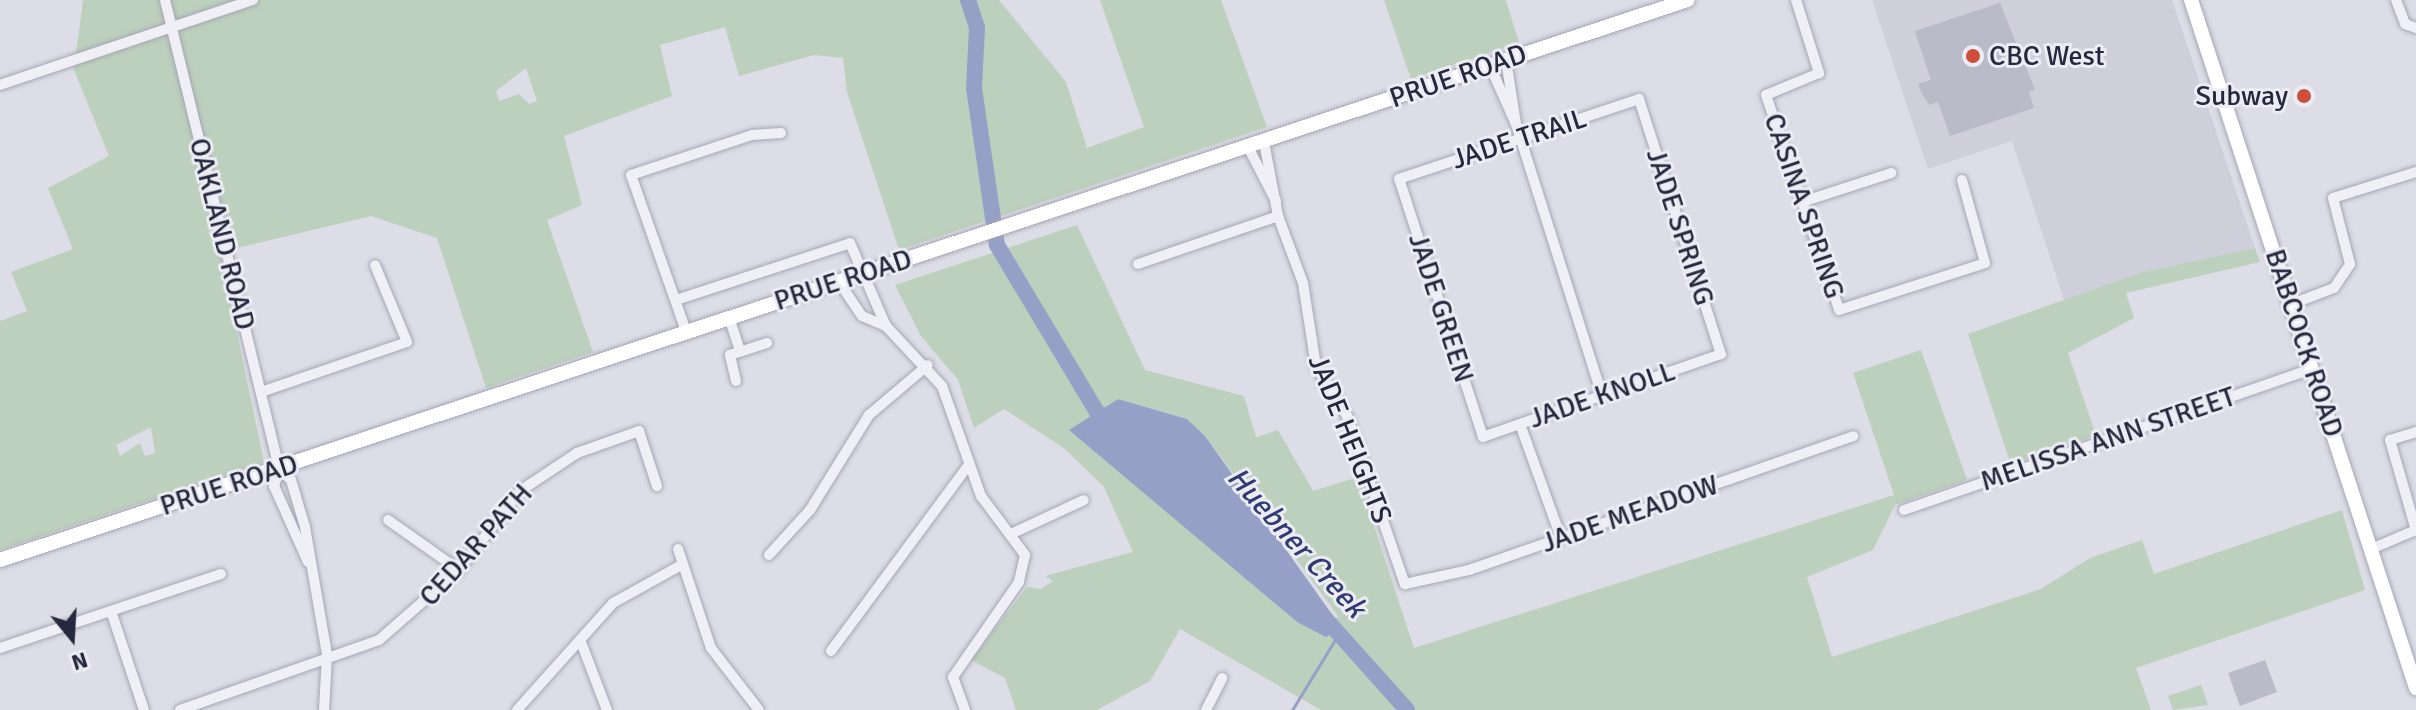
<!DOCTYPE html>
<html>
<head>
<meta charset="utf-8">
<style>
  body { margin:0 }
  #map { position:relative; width:2416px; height:710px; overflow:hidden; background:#dcdde6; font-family:Signika,sans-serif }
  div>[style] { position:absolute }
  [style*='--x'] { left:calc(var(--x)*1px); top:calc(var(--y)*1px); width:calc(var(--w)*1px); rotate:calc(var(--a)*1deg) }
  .built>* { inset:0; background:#cecfdb }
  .green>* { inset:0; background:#bdd0bd }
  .water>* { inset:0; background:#96a0c7 }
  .stream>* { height:3px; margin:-1.5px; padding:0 1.5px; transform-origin:1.5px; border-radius:1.5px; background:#96a0c7 }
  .river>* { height:16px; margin:-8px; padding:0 8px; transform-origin:8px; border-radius:8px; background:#96a0c7 }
  .building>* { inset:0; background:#b9bbc9 }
  .roads { filter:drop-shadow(0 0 2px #a5a7b3) drop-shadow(0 0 2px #a5a7b3) }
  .street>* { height:10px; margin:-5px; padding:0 5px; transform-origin:5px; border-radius:5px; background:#efeff5 }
  .secondary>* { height:14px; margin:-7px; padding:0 7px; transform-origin:7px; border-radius:7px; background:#fff }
  .dots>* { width:22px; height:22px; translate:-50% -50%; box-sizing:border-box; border:4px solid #ebecf4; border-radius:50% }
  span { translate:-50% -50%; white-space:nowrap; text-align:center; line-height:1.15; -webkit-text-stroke:6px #ebecf4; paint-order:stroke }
  .poi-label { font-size:28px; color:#26283d }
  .left { translate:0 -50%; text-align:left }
  .right { translate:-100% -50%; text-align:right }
  .street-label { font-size:28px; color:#26283d }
  .water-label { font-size:30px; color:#303b71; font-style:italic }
  .north { position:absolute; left:32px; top:598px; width:80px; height:80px; -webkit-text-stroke:6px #ebecf4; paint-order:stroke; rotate:162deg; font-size:22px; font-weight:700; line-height:32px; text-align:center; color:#26283d }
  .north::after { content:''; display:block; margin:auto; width:28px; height:36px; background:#26283d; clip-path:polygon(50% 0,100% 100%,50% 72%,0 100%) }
</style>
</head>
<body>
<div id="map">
  <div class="built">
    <div style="clip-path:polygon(1872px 0,2172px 0,2255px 248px,2143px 272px,2064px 300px,2012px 141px,1928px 169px)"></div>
  </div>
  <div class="green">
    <div style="clip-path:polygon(evenodd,83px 0,999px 0,1066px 82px,1087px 148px,1144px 127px,1100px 0,1221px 0,1267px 127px,899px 250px,847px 92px,843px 58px,814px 55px,739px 76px,725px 27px,660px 45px,672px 96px,564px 136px,582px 205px,547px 220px,593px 352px,486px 388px,437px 238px,371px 216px,220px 252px,264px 462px,0 550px,0 321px,27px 311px,11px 272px,73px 249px,48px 188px,109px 156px,74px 70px,83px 0,526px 68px,537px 101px,529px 104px,519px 94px,499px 101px,496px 91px,526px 68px,83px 0,151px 427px,155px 453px,145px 456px,140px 443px,120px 456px,116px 445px,151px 427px)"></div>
    <div style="clip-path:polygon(1384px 0,1506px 0,1519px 43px,1411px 79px)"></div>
    <div style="clip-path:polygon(evenodd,1077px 225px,1145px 370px,1244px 396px,1256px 437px,1278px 430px,1313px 491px,1358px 477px,1414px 648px,1894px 495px,1853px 373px,1921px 350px,1967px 480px,1895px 505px,1873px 550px,1807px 577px,1832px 657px,2041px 589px,2090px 558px,2142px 540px,2154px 574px,2342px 510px,2365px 590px,2136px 668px,2151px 710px,1321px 710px,1180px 629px,1150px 681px,1097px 710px,1016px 710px,1005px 678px,971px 660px,1027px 587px,1041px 589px,1053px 581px,1045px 576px,1133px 552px,1104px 487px,1065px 449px,1004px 409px,974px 428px,958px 380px,921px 336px,895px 285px,1077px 225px,1118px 399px,1187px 419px,1205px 436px,1339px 617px,1297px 622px,1070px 430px,1118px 399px)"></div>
    <div style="clip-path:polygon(2255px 248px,2260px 262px,2126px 293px,2134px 318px,2068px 353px,2096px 435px,2011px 465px,1968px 334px,2143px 272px)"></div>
    <div style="clip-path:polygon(2201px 685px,2208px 705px,2173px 710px,2168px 696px)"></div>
  </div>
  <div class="water">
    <div style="clip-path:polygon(1118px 399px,1187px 419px,1205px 436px,1341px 627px,1326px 637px,1297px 622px,1069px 430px)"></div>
  </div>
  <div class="stream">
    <div style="--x:1292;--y:710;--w:90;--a:-58.6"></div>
  </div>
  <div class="river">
    <div style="--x:968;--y:0;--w:29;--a:72"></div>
    <div style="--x:977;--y:28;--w:60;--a:92.9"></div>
    <div style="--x:974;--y:88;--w:159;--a:81.7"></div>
    <div style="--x:997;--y:245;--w:195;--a:59.1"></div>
    <div style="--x:1097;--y:412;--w:20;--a:33"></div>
    <div style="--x:1323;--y:616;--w:126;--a:48.2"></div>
  </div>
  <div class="building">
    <div style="clip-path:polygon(2000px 3px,2035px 90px,2029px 92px,2034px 108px,1950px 136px,1938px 102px,1929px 105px,1921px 92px,1918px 84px,1931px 80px,1915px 31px)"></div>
    <div style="clip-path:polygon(2265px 660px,2277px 692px,2240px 706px,2228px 673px)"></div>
  </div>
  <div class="roads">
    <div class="street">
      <div style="--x:165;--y:0;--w:483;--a:76.3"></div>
      <div style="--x:279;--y:469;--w:18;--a:106"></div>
      <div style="--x:274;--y:486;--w:83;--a:65.9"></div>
      <div style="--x:1796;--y:0;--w:77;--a:72.5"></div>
      <div style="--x:1819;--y:73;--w:57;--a:157.5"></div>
      <div style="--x:1766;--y:95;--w:227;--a:71.2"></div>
      <div style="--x:1839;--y:310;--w:153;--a:-17.8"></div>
      <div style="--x:1985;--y:263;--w:86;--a:-105.5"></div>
      <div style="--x:2396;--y:0;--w:26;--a:69"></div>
      <div style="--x:2405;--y:24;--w:12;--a:20"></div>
      <div style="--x:1506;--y:60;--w:65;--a:81.1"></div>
      <div style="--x:1490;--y:66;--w:64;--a:65.9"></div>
      <div style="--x:1516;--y:124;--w:284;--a:72.4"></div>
      <div style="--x:0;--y:85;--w:267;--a:-18.6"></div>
      <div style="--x:1639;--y:99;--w:268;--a:72.2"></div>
      <div style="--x:1721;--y:354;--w:252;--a:160.8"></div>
      <div style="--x:1483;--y:437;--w:271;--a:-108"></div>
      <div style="--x:1399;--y:179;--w:253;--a:-18.4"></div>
      <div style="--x:1264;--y:142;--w:75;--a:79.3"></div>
      <div style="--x:1278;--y:216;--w:72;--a:69.5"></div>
      <div style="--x:1303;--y:283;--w:84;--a:81.1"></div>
      <div style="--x:1316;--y:366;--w:59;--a:58.2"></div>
      <div style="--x:1347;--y:416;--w:178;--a:71"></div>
      <div style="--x:1405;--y:584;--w:66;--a:-12.3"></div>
      <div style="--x:1469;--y:570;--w:407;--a:-19.2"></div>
      <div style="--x:1248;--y:147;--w:61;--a:62.6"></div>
      <div style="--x:1802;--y:202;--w:94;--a:-18"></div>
      <div style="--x:1138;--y:264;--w:148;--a:-18.9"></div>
      <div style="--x:839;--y:282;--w:41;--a:55.9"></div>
      <div style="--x:862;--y:316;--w:26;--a:23"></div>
      <div style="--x:676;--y:300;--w:183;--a:-18.1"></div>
      <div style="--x:850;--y:243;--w:90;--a:66.6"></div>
      <div style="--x:886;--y:326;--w:82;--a:47"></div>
      <div style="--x:942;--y:386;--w:117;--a:70.5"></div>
      <div style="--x:981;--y:496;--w:74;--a:53.3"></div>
      <div style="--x:1025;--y:555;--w:28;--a:103"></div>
      <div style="--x:1019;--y:582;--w:116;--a:124.8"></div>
      <div style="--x:953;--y:677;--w:35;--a:70"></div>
      <div style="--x:2292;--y:304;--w:45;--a:-20.9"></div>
      <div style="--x:2334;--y:288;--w:29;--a:-56"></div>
      <div style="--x:2350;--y:264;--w:68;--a:-104.4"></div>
      <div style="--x:2333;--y:198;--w:87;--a:-17.4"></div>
      <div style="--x:729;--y:317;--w:36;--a:72"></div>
      <div style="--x:686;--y:331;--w:165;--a:-109.4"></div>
      <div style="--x:631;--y:175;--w:127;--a:-18.3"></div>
      <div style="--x:752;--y:135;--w:29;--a:-4"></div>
      <div style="--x:736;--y:381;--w:27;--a:-103"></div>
      <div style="--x:730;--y:355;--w:39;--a:-18"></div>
      <div style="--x:261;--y:392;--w:154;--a:-18.9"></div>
      <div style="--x:407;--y:342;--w:83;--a:-112.6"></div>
      <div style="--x:1520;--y:424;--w:121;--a:70.2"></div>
      <div style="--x:279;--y:469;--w:16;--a:43"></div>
      <div style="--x:291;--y:480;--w:49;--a:73.4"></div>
      <div style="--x:305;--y:527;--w:130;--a:80.2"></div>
      <div style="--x:327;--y:655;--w:55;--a:93.1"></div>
      <div style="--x:1904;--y:510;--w:433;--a:-19.1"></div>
      <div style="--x:388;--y:520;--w:87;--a:35.2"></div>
      <div style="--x:1013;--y:533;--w:78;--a:-24.9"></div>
      <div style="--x:678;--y:549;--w:104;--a:71.6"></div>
      <div style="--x:711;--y:648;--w:78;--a:52.3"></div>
      <div style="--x:2371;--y:549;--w:49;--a:-22.9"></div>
      <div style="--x:2416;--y:530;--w:94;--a:-106.1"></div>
      <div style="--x:2390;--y:440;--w:27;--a:-17"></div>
      <div style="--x:769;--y:555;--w:61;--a:-47.7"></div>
      <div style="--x:810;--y:510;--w:112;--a:-58.2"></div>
      <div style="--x:869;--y:415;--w:77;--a:-40.3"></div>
      <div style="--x:111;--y:611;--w:104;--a:71.6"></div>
      <div style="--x:581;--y:642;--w:73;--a:69.1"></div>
      <div style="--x:0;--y:648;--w:233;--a:-18.5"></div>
      <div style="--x:831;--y:651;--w:230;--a:-53.5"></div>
      <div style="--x:180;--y:710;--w:211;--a:-19.4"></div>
      <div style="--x:379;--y:640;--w:106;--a:-41.2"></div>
      <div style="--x:459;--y:570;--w:100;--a:-52.3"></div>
      <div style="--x:520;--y:491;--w:69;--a:-33.7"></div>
      <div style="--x:577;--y:453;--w:66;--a:-19.5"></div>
      <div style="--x:639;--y:431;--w:58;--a:71.9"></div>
      <div style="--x:517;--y:710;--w:144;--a:-48.1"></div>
      <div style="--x:613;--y:603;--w:80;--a:-29.1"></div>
      <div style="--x:1206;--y:710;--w:36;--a:-63"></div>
    </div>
    <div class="secondary">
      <div style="--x:2191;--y:0;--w:724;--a:71.89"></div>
      <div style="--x:0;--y:560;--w:1778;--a:-18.36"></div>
    </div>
  </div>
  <div class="dots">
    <div style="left:1973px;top:56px;background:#cf4f3e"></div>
    <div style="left:2304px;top:96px;background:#cf4f3e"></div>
  </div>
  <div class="poi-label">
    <span class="left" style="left:1989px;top:56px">CBC West</span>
    <span class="right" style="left:2288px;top:96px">Subway</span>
  </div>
  <div class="street-label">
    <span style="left:1458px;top:76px;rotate:-19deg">PRUE ROAD</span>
    <span style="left:1519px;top:139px;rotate:-18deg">JADE TRAIL</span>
    <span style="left:1804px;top:206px;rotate:71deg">CASINA SPRING</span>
    <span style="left:1680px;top:227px;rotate:72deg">JADE SPRING</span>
    <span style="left:222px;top:234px;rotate:76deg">OAKLAND ROAD</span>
    <span style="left:843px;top:280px;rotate:-18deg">PRUE ROAD</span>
    <span style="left:1441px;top:308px;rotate:72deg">JADE GREEN</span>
    <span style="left:2304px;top:343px;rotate:72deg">BABCOCK ROAD</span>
    <span style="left:1602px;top:395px;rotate:-19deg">JADE KNOLL</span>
    <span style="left:1350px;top:439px;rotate:68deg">JADE HEIGHTS</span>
    <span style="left:2108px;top:439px;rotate:-19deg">MELISSA ANN STREET</span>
    <span style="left:229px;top:485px;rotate:-18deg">PRUE ROAD</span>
    <span style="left:1630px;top:514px;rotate:-19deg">JADE MEADOW</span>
    <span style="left:476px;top:545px;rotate:-48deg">CEDAR PATH</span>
  </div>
  <div class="water-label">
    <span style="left:1296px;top:543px;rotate:48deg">Huebner Creek</span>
  </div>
  <div class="north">N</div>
</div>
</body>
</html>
